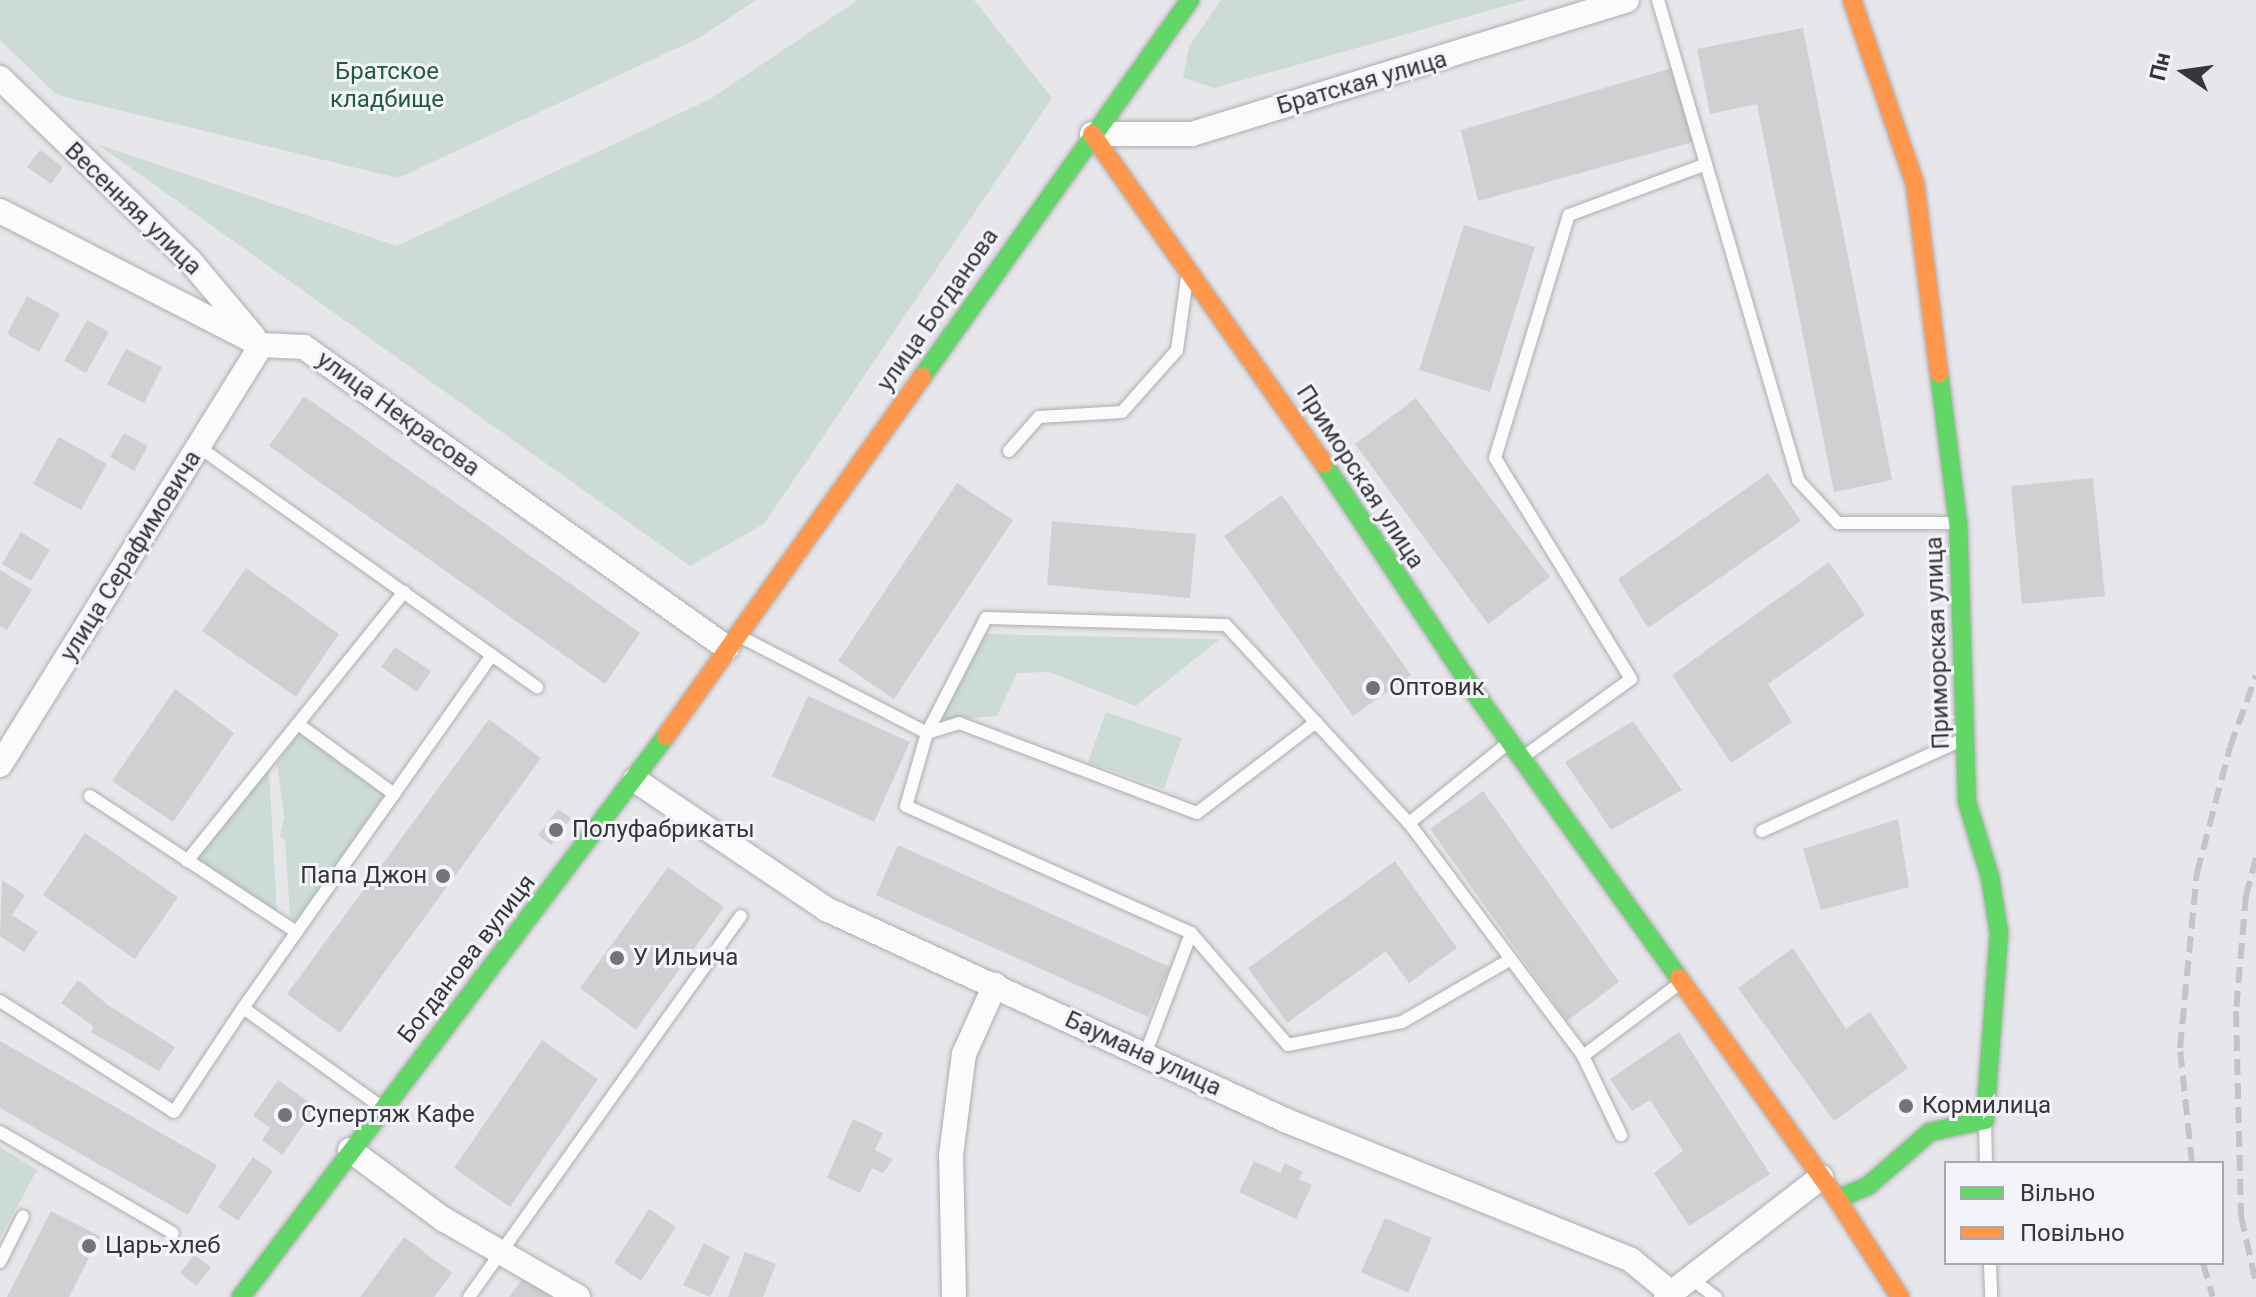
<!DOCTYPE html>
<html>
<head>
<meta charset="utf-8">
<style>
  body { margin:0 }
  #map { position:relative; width:2256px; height:1297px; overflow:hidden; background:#e7e7eb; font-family:Roboto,sans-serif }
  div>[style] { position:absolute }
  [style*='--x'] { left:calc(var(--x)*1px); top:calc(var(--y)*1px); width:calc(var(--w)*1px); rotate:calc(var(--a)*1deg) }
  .green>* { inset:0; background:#ccdbd4 }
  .building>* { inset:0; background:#d0d0d3 }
  .roads { filter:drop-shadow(0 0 2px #adadb0) drop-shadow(0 0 2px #adadb0) }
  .lane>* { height:12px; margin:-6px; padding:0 6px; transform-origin:6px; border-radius:6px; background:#fbfbfc }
  .street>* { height:24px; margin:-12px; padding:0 12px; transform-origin:12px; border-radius:12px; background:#fbfbfc }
  .fast>* { height:18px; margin:-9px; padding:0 9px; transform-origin:9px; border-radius:9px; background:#63d668 }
  .slow>* { height:18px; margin:-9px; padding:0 9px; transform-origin:9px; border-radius:9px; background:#ff974d }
  .rail>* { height:6px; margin-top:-3px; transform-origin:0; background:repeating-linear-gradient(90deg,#c4c4c6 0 16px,transparent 0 24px) }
  .dots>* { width:22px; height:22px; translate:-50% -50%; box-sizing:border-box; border:4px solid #f3f3fa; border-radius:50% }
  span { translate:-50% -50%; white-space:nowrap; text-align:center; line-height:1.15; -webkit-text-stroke:6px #f3f3fa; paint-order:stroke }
  .park-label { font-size:24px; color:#215b3d }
  .street-label { font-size:24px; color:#363639 }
  .poi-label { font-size:24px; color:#363639 }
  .left { translate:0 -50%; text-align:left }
  .right { translate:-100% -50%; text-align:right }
  .legend { position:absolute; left:1944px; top:1161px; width:280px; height:104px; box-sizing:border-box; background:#f3f3fa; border:2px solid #a7a7ad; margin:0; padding:10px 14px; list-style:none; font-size:24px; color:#363639 }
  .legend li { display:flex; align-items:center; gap:16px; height:40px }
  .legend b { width:40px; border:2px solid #a7a7ad }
  .north { position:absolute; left:2144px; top:32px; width:80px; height:80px; -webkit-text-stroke:6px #f3f3fa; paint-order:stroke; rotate:283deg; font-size:22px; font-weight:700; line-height:32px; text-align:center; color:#363639 }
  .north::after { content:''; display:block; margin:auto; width:28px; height:36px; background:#363639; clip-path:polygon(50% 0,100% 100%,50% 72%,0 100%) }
</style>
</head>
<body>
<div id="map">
  <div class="green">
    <div style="clip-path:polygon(0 0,756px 0,701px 37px,398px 178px,57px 95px,0 40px)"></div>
    <div style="clip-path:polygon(858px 0,974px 0,1052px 98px,764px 524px,690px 566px,97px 144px,397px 246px,710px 99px)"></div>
    <div style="clip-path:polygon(1221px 0,1526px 0,1215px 88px,1183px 78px,1189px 46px)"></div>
    <div style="clip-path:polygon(986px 634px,1220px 639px,1136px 706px,1049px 672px,1017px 673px,997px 716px,941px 720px)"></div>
    <div style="clip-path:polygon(1106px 712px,1182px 738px,1164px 789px,1088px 762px)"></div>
    <div style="clip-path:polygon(299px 732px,384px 795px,297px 922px,290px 917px,285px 840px,280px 836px,284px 816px,277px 764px)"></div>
    <div style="clip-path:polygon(266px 768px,269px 771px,277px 914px,193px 860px)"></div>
    <div style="clip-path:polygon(0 1147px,37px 1170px,0 1238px)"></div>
  </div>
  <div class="building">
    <div style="clip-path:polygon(1803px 28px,1892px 480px,1834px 492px,1757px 104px,1710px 114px,1697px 49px)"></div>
    <div style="clip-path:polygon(1672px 68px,1693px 142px,1478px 201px,1461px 130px)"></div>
    <div style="clip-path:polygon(40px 150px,63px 167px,51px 184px,27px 167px)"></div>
    <div style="clip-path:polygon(1464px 225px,1535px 247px,1490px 392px,1419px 370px)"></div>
    <div style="clip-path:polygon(27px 296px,60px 314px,39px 352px,7px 334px)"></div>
    <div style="clip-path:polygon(87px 320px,109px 332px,86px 373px,64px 361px)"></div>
    <div style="clip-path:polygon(126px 349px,162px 367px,144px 403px,107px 384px)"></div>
    <div style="clip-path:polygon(304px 396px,640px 633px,605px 684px,269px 446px)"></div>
    <div style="clip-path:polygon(1416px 398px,1550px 577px,1488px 624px,1355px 444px)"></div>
    <div style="clip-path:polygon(124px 433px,148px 446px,134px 471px,110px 457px)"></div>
    <div style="clip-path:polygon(59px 437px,107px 464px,81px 510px,33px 484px)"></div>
    <div style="clip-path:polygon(1768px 473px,1801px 521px,1648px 628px,1618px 579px)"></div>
    <div style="clip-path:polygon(2093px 478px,2105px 596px,2022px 604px,2011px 486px)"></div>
    <div style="clip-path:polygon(957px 483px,1013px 520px,894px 699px,838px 661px)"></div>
    <div style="clip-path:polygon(1282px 495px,1411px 675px,1353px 716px,1224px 536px)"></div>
    <div style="clip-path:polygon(1052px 521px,1196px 534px,1190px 598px,1047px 585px)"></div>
    <div style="clip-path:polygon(21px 532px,50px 550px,31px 581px,2px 564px)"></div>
    <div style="clip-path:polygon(1829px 562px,1865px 615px,1768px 684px,1792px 722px,1731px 763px,1672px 675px)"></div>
    <div style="clip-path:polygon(246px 568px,339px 634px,296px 697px,202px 631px)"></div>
    <div style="clip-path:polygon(0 570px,32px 590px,7px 630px,0 626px)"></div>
    <div style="clip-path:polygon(395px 647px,431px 671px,417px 692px,381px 667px)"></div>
    <div style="clip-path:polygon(175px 689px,234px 733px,173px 822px,112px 781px)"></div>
    <div style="clip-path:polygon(808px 696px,910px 742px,874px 822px,772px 776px)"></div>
    <div style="clip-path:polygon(489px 719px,541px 758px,340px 1033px,287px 994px)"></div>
    <div style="clip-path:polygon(1633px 721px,1682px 790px,1611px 830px,1565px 762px)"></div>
    <div style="clip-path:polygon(1483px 791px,1619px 982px,1567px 1021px,1430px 829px)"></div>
    <div style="clip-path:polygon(558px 809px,571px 818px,551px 845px,538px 835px)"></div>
    <div style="clip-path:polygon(1898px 819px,1909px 887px,1821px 910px,1803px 849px)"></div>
    <div style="clip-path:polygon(85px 833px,178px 897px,135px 959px,43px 895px)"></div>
    <div style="clip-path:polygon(898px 845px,1170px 967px,1148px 1017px,876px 895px)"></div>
    <div style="clip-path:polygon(1395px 861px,1457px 948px,1409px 983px,1386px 951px,1287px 1023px,1248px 968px)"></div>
    <div style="clip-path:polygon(668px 867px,724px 907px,636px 1030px,580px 988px)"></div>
    <div style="clip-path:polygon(2px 880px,25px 895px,12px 915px,38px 932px,24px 952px,0 936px)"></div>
    <div style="clip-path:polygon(1793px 948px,1846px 1029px,1870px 1012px,1908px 1068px,1834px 1121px,1738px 988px)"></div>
    <div style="clip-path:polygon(78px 980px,108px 1005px,175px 1047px,159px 1071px,91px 1032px,93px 1026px,61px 1003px)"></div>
    <div style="clip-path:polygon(1679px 1032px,1770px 1174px,1689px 1226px,1654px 1173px,1683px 1151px,1650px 1100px,1632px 1111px,1610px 1079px)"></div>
    <div style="clip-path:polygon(542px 1040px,598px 1079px,510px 1207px,454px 1168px)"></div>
    <div style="clip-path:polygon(0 1041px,217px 1165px,188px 1215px,0 1108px)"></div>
    <div style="clip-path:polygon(278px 1080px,316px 1107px,282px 1155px,262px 1140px,270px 1128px,253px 1116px)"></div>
    <div style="clip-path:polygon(853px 1119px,883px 1133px,875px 1150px,893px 1159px,883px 1173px,872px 1168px,860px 1193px,827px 1178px)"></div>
    <div style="clip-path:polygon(253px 1157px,273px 1171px,238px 1221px,218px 1207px)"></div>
    <div style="clip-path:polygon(1254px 1161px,1280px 1173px,1285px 1163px,1303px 1172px,1299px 1179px,1312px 1185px,1296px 1219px,1239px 1192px)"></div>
    <div style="clip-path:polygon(649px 1209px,676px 1227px,641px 1281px,614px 1263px)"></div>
    <div style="clip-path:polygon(51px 1211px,100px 1236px,69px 1297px,7px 1297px)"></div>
    <div style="clip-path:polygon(1385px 1218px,1432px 1238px,1408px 1293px,1361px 1272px)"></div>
    <div style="clip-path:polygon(404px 1237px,452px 1273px,434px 1297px,360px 1297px)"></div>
    <div style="clip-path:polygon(704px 1243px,730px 1257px,710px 1297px,683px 1285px)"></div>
    <div style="clip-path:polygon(745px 1252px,776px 1264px,763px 1297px,728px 1297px)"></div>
    <div style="clip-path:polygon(194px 1255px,211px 1267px,197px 1286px,180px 1273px)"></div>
    <div style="clip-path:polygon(525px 1276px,552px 1297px,509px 1297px)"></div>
  </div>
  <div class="roads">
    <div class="lane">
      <div style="--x:1658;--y:0;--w:500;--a:73.7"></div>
      <div style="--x:1798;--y:480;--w:59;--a:47.1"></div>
      <div style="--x:1838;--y:523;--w:118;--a:0"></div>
      <div style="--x:199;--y:447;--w:415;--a:35.4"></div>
      <div style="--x:1009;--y:451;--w:45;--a:-48.6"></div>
      <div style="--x:1039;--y:417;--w:83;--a:-3.4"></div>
      <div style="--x:1122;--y:412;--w:83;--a:-48.4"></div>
      <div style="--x:1177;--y:350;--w:73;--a:-82.1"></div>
      <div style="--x:743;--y:638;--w:207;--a:27.3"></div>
      <div style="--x:927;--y:733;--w:76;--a:106"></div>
      <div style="--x:906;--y:806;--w:312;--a:24"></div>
      <div style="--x:298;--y:724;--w:119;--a:36.1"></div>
      <div style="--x:927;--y:733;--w:129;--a:-62.8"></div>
      <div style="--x:986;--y:618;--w:240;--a:1.7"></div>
      <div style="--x:1226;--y:625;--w:270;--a:47.3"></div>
      <div style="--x:927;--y:733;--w:34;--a:-17"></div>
      <div style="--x:959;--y:723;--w:254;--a:20.7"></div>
      <div style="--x:1197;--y:813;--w:150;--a:-37.4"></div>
      <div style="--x:1507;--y:744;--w:126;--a:141.1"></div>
      <div style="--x:1409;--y:823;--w:291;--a:53.2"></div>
      <div style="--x:1583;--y:1056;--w:88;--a:64.3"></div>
      <div style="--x:1523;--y:757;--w:133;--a:-35.8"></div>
      <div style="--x:1631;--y:679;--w:259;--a:-121.6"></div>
      <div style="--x:1495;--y:458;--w:254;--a:-73.1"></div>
      <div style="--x:1569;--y:215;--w:146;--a:-20.4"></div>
      <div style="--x:90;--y:796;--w:247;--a:33.4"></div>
      <div style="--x:1762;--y:831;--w:220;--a:-24.5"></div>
      <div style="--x:187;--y:861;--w:346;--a:-51.1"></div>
      <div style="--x:0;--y:1001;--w:206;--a:32.5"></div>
      <div style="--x:174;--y:1112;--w:125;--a:-56.4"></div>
      <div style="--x:1145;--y:1055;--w:130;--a:-69.3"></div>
      <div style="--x:1191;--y:933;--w:148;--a:49.1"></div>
      <div style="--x:1288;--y:1045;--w:116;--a:-11.4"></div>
      <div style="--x:1402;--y:1022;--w:126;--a:-30"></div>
      <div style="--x:1583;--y:1056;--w:120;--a:-36.9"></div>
      <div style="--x:380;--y:1106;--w:168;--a:-144.4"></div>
      <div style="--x:243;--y:1008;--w:432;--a:-54.8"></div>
      <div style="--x:1985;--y:1123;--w:40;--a:88.6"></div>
      <div style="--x:0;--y:1132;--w:200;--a:30.3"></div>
      <div style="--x:0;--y:1262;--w:51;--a:-63.4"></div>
      <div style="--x:1990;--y:1263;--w:34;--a:88"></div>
      <div style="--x:1689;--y:1277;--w:34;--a:37"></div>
      <div style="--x:469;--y:1297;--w:468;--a:-54.5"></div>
    </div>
    <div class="street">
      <div style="--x:0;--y:78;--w:264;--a:43.9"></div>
      <div style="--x:190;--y:261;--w:99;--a:49.9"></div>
      <div style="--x:1092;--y:134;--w:100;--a:0"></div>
      <div style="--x:1192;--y:134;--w:455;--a:-17.1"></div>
      <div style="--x:0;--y:211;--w:293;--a:27.2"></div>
      <div style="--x:261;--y:345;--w:43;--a:2.7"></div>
      <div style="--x:304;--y:347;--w:519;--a:35.44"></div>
      <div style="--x:0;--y:765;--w:494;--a:-58.1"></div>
      <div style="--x:635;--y:780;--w:230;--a:34"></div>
      <div style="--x:826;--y:909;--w:505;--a:24.69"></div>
      <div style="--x:1285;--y:1120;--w:373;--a:22"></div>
      <div style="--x:1631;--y:1260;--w:50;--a:39.4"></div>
      <div style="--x:350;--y:1150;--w:116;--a:36.6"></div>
      <div style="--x:443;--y:1219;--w:156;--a:30"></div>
      <div style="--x:954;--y:1295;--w:140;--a:-91.2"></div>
      <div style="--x:951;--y:1155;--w:102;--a:-82.7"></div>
      <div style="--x:964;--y:1054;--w:76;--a:-65.8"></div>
      <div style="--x:1666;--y:1297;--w:196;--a:-37.7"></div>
    </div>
    <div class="fast">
      <div style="--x:922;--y:377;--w:463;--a:-54.6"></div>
      <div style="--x:1324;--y:464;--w:291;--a:56.5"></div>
      <div style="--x:1485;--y:707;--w:333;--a:54.4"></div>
      <div style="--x:1837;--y:1199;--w:34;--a:-23"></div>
      <div style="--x:1868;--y:1186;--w:82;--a:-41.1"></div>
      <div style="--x:1930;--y:1132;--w:56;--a:-12.3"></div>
      <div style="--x:1985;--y:1120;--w:188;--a:-85.7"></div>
      <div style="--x:1999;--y:933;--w:57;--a:-99.1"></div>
      <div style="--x:1990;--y:877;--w:78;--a:-107"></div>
      <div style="--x:1967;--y:802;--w:279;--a:-91.8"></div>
      <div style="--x:1958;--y:523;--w:151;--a:-97.2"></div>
      <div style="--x:241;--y:1297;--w:704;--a:-52.85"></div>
    </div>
    <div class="slow">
      <div style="--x:1852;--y:0;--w:194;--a:71.1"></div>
      <div style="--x:1915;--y:184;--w:191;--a:82.8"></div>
      <div style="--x:1092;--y:134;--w:403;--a:54.9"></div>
      <div style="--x:666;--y:736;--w:441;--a:-54.5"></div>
      <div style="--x:1679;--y:978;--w:272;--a:54.4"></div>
      <div style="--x:1837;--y:1199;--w:117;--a:57.3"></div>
    </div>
  </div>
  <div class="rail">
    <div style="--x:2256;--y:858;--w:38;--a:105"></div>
    <div style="--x:2246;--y:895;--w:116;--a:94.9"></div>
    <div style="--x:2236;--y:1011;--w:205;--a:88.6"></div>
    <div style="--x:2241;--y:1216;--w:69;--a:77.4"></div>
    <div style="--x:2192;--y:1163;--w:116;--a:-96"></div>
    <div style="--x:2180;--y:1048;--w:176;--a:-84.5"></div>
    <div style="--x:2197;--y:873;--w:130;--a:-75.3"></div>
    <div style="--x:2230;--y:747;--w:76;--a:-69.9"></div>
    <div style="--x:2203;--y:1263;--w:35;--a:74"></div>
  </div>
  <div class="dots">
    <div style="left:1373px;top:688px;background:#747477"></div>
    <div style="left:556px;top:830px;background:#747477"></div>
    <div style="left:443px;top:876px;background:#747477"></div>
    <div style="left:617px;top:958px;background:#747477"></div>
    <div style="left:1906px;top:1106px;background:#747477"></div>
    <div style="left:285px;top:1115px;background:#747477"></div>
    <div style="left:89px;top:1246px;background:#747477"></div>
  </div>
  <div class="park-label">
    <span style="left:387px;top:86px">Братское<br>кладбище</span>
  </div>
  <div class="street-label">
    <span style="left:1362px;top:83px;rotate:-16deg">Братская улица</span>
    <span style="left:133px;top:209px;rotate:44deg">Весенняя улица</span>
    <span style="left:938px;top:310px;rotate:-55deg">улица Богданова</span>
    <span style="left:398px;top:414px;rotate:36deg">улица Некрасова</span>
    <span style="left:1360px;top:477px;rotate:57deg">Приморская улица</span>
    <span style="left:131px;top:556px;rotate:-58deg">улица Серафимовича</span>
    <span style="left:1938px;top:643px;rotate:-92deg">Приморская улица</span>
    <span style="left:467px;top:959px;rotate:-52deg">Богданова вулиця</span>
    <span style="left:1143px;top:1054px;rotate:25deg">Баумана улица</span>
  </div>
  <div class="poi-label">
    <span class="left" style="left:1389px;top:688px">Оптовик</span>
    <span class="left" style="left:572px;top:830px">Полуфабрикаты</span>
    <span class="right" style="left:427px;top:876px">Папа Джон</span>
    <span class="left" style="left:633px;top:958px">У Ильича</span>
    <span class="left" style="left:1922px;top:1106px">Кормилица</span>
    <span class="left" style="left:301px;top:1115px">Супертяж Кафе</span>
    <span class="left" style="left:105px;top:1246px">Царь-хлеб</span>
  </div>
  <ul class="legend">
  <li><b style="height:10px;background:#63d668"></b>Вільно</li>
  <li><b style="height:10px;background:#ff974d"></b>Повільно</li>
  </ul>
  <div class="north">Пн</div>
</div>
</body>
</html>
